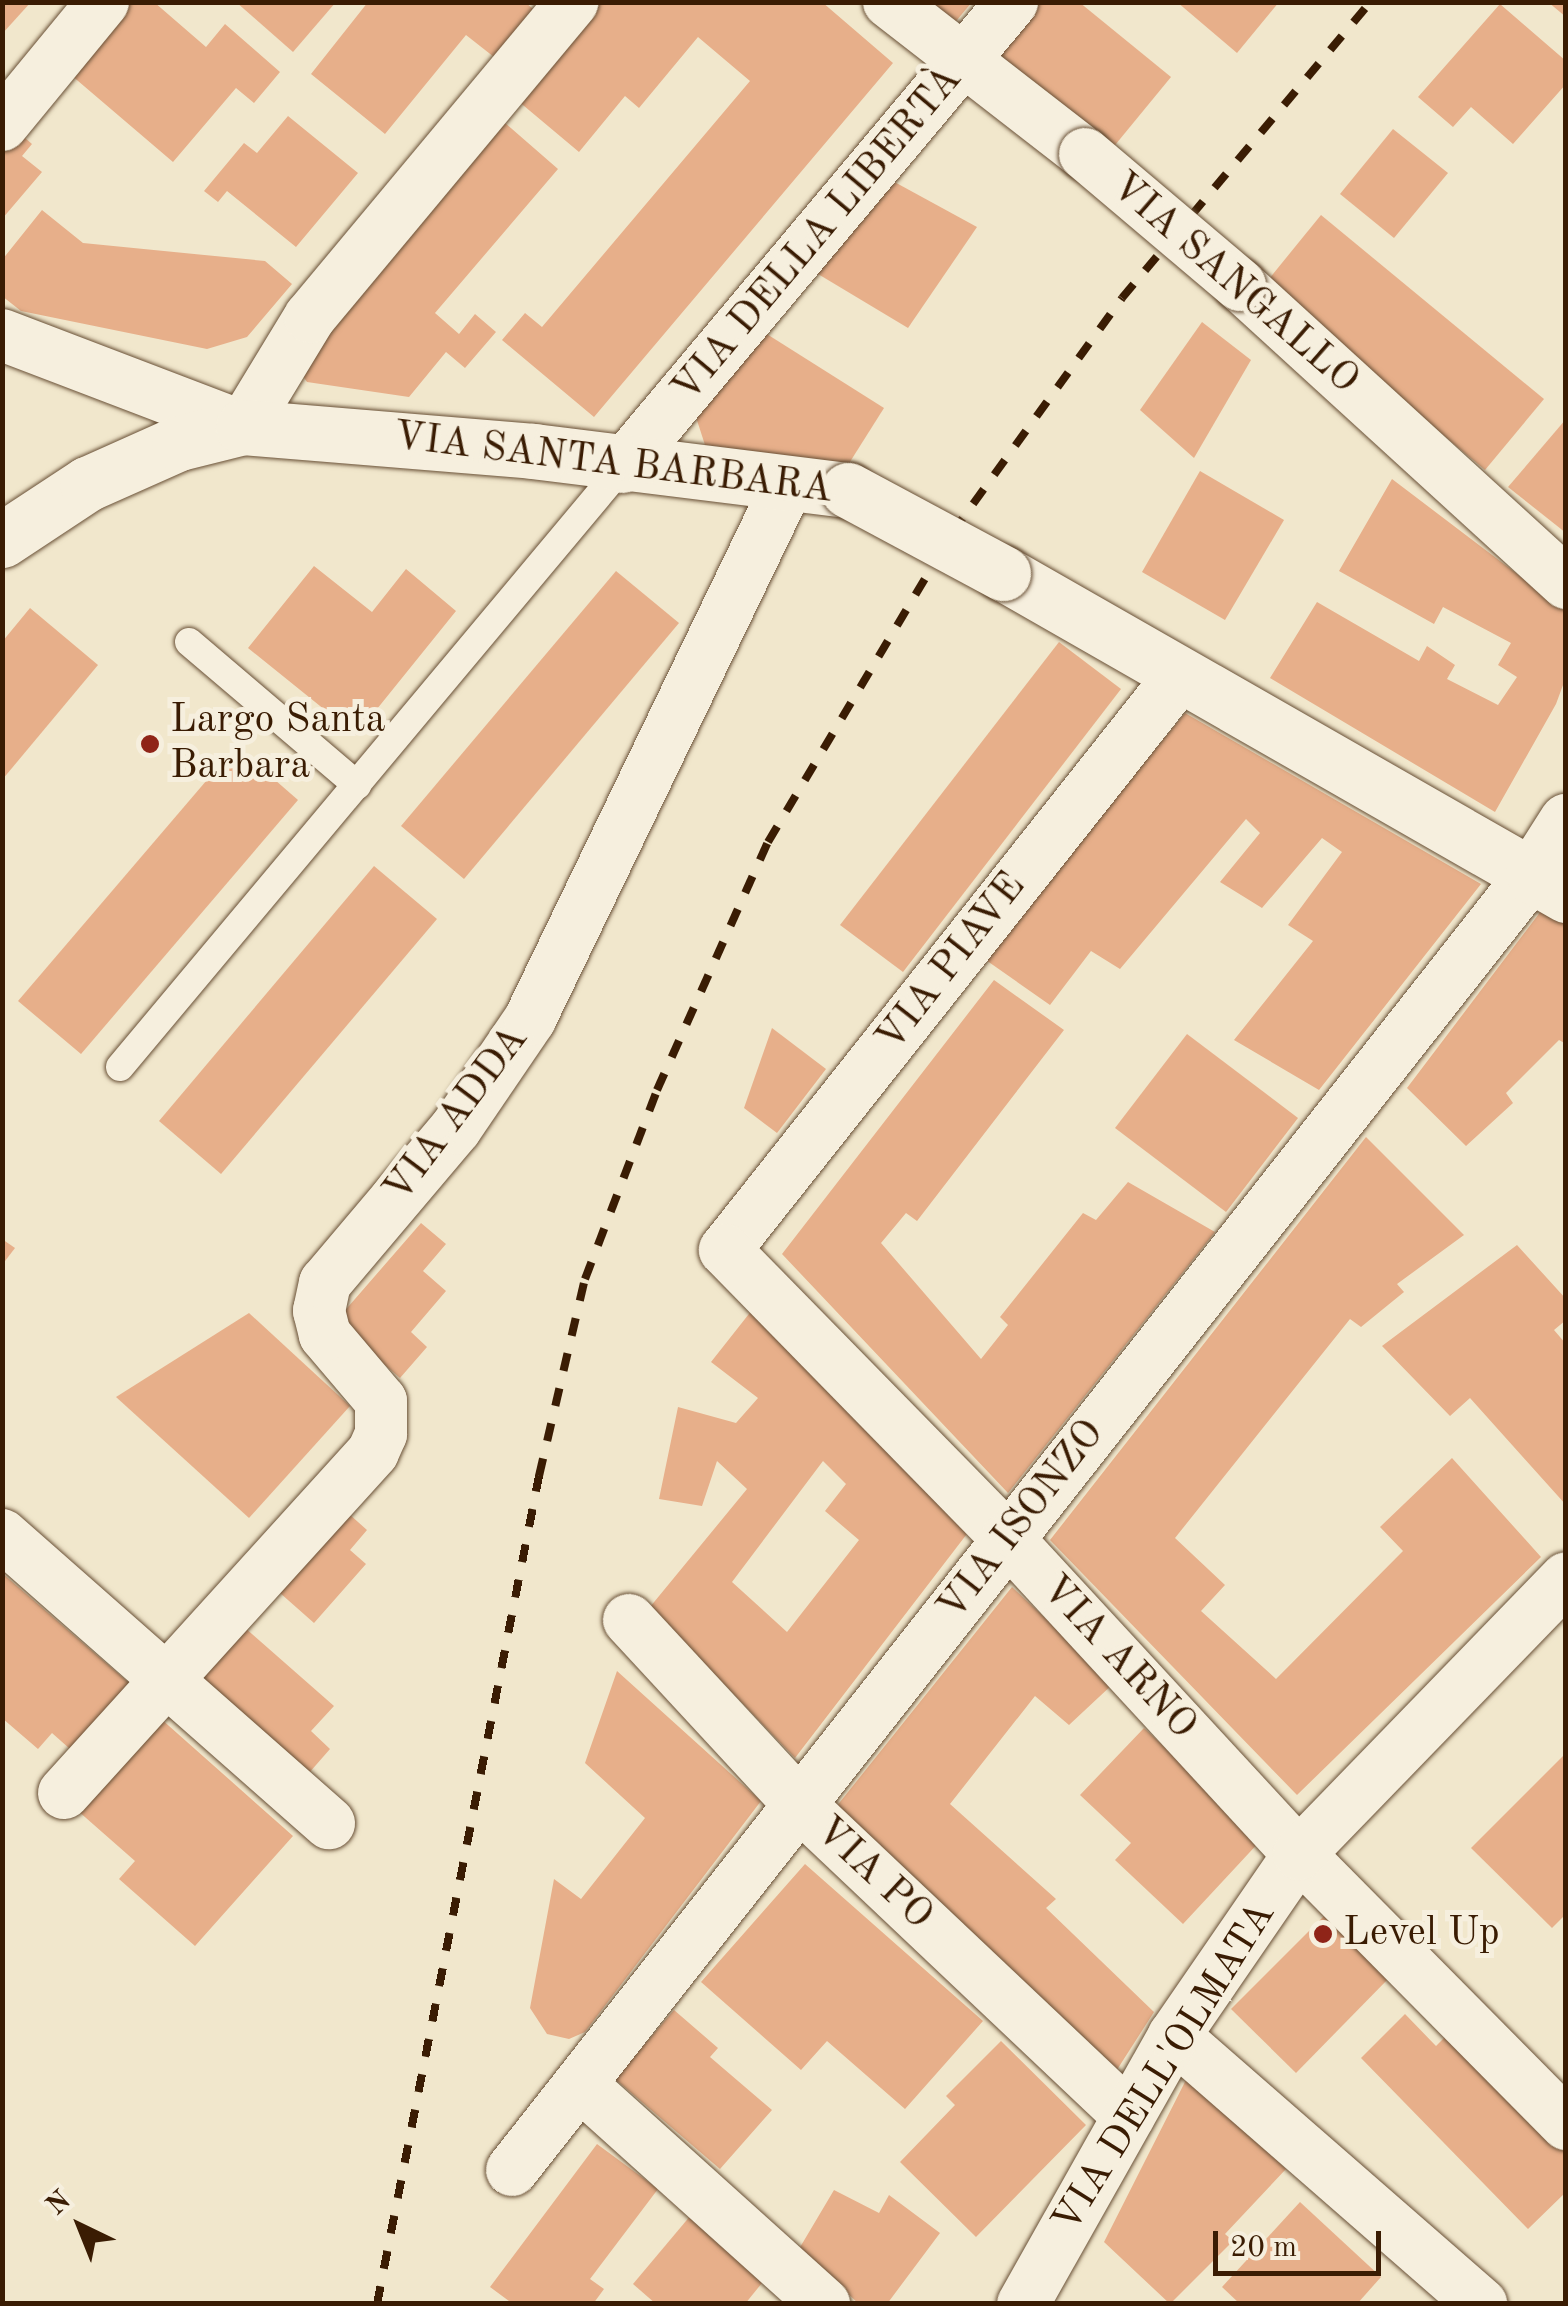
<!DOCTYPE html>
<html>
<head>
<meta charset="utf-8">
<style>
  body { margin:0 }
  #map { position:relative; width:1568px; height:2306px; overflow:hidden; background:#f1e7cc; font-family:"Old Standard TT",serif }
  div>[style] { position:absolute }
  [style*='--x'] { left:calc(var(--x)*1px); top:calc(var(--y)*1px); width:calc(var(--w)*1px); rotate:calc(var(--a)*1deg) }
  .building>* { inset:0; background:#e7af8a }
  .roads { filter:drop-shadow(0 0 2px #684f35) drop-shadow(0 0 2px #684f35) }
  .lane>* { height:28px; margin:-14px; padding:0 14px; transform-origin:14px; border-radius:14px; background:#f6efde }
  .street>* { height:52px; margin:-26px; padding:0 26px; transform-origin:26px; border-radius:26px; background:#f6efde }
  .secondary>* { height:55px; margin:-27.5px; padding:0 27.5px; transform-origin:27.5px; border-radius:27.5px; background:#f6efde }
  .rail>* { height:8px; margin-top:-4px; transform-origin:0; background:repeating-linear-gradient(90deg,#3a1c03 0 18px,transparent 0 36px) }
  .bridges { filter:drop-shadow(0 0 2px #684f35) drop-shadow(0 0 2px #684f35) }
  .street-bridge>* { height:52px; margin:-26px; padding:0 26px; transform-origin:26px; border-radius:26px; background:#f6efde }
  .secondary-bridge>* { height:55px; margin:-27.5px; padding:0 27.5px; transform-origin:27.5px; border-radius:27.5px; background:#f6efde }
  .dots>* { width:28px; height:28px; translate:-50% -50%; box-sizing:border-box; border:5px solid #f6efde; border-radius:50% }
  span { translate:-50% -50%; white-space:nowrap; text-align:center; line-height:1.15; -webkit-text-stroke:10px #f6efde; paint-order:stroke }
  .street-label { font-size:40px; color:#3a1c03 }
  .poi-label { font-size:40px; color:#3a1c03 }
  .left { translate:0 -50%; text-align:left }
  .frame { position:absolute; inset:0; border:5px solid #3a1c03; pointer-events:none }
  .north { position:absolute; left:30px; top:2176px; width:100px; height:100px; -webkit-text-stroke:8px #f6efde; paint-order:stroke; rotate:317deg; font-size:28px; font-weight:700; line-height:40px; text-align:center; color:#3a1c03 }
  .north::after { content:''; display:block; margin:auto; width:35px; height:45px; background:#3a1c03; clip-path:polygon(50% 0,100% 100%,50% 72%,0 100%) }
  .scale { position:absolute; left:1213px; top:2231px; width:168px; height:45px; box-sizing:border-box; border:5px solid #3a1c03; border-top:0; padding-left:12px; font-size:30px; line-height:35px; white-space:nowrap; color:#3a1c03; -webkit-text-stroke:8px #f6efde; paint-order:stroke }
</style>
</head>
<body>
<div id="map">
  <div class="building">
    <div style="clip-path:polygon(2px 2px,31px 2px,2px 34px)"></div>
    <div style="clip-path:polygon(121px 2px,154px 2px,206px 47px,225px 24px,280px 72px,254px 103px,236px 88px,173px 162px,64px 69px)"></div>
    <div style="clip-path:polygon(236px 2px,336px 2px,293px 52px)"></div>
    <div style="clip-path:polygon(368px 2px,525px 2px,533px 9px,494px 57px,466px 35px,385px 134px,311px 74px)"></div>
    <div style="clip-path:polygon(589px 2px,822px 2px,893px 63px,594px 417px,502px 340px,525px 313px,542px 327px,750px 81px,698px 37px,639px 108px,625px 96px,579px 152px,511px 95px)"></div>
    <div style="clip-path:polygon(924px 2px,972px 2px,952px 26px)"></div>
    <div style="clip-path:polygon(1038px 2px,1079px 2px,1171px 77px,1111px 150px,995px 55px)"></div>
    <div style="clip-path:polygon(1177px 2px,1279px 2px,1237px 53px)"></div>
    <div style="clip-path:polygon(1548px 2px,1566px 2px,1566px 17px)"></div>
    <div style="clip-path:polygon(1500px 4px,1566px 61px,1566px 84px,1513px 144px,1471px 107px,1453px 127px,1418px 97px)"></div>
    <div style="clip-path:polygon(288px 116px,358px 173px,296px 247px,227px 191px,218px 202px,204px 191px,244px 143px,257px 153px)"></div>
    <div style="clip-path:polygon(497px 116px,558px 169px,435px 313px,459px 334px,475px 314px,496px 332px,465px 368px,446px 352px,409px 397px,307px 382px,290px 358px)"></div>
    <div style="clip-path:polygon(1393px 129px,1448px 173px,1394px 238px,1340px 194px)"></div>
    <div style="clip-path:polygon(17px 131px,32px 144px,22px 156px,42px 172px,2px 219px,2px 148px)"></div>
    <div style="clip-path:polygon(889px 179px,977px 227px,908px 328px,813px 271px)"></div>
    <div style="clip-path:polygon(42px 210px,83px 243px,265px 261px,292px 284px,247px 337px,207px 349px,21px 311px,2px 296px,2px 260px)"></div>
    <div style="clip-path:polygon(1321px 215px,1544px 399px,1485px 470px,1264px 285px)"></div>
    <div style="clip-path:polygon(1202px 322px,1251px 360px,1194px 458px,1140px 410px)"></div>
    <div style="clip-path:polygon(762px 331px,884px 408px,848px 465px,705px 445px,694px 411px)"></div>
    <div style="clip-path:polygon(1566px 419px,1566px 533px,1508px 487px)"></div>
    <div style="clip-path:polygon(1200px 471px,1284px 520px,1225px 620px,1142px 572px)"></div>
    <div style="clip-path:polygon(1392px 479px,1566px 611px,1566px 677px,1556px 704px,1495px 812px,1270px 678px,1317px 602px,1419px 661px,1427px 646px,1455px 665px,1447px 679px,1498px 705px,1517px 677px,1498px 665px,1511px 643px,1443px 607px,1434px 624px,1339px 571px)"></div>
    <div style="clip-path:polygon(314px 566px,372px 612px,406px 569px,456px 611px,356px 735px,248px 648px)"></div>
    <div style="clip-path:polygon(616px 571px,679px 623px,464px 879px,401px 826px)"></div>
    <div style="clip-path:polygon(30px 608px,98px 665px,2px 780px,2px 642px)"></div>
    <div style="clip-path:polygon(1059px 642px,1121px 689px,903px 972px,840px 925px)"></div>
    <div style="clip-path:polygon(1185px 713px,1481px 884px,1319px 1090px,1234px 1040px,1313px 941px,1288px 925px,1342px 852px,1322px 838px,1262px 908px,1220px 882px,1260px 833px,1246px 819px,1120px 969px,1091px 951px,1050px 1005px,983px 958px)"></div>
    <div style="clip-path:polygon(236px 746px,298px 800px,81px 1054px,18px 1001px)"></div>
    <div style="clip-path:polygon(374px 866px,437px 919px,221px 1174px,159px 1121px)"></div>
    <div style="clip-path:polygon(1544px 907px,1566px 921px,1566px 1044px,1559px 1040px,1506px 1093px,1513px 1103px,1466px 1146px,1407px 1088px)"></div>
    <div style="clip-path:polygon(994px 980px,1064px 1030px,917px 1221px,906px 1213px,881px 1243px,981px 1359px,1008px 1325px,1000px 1317px,1083px 1213px,1096px 1220px,1128px 1182px,1215px 1232px,1008px 1493px,782px 1254px)"></div>
    <div style="clip-path:polygon(772px 1028px,826px 1069px,777px 1133px,744px 1108px)"></div>
    <div style="clip-path:polygon(1187px 1034px,1298px 1118px,1226px 1212px,1115px 1128px)"></div>
    <div style="clip-path:polygon(1366px 1137px,1464px 1235px,1397px 1284px,1404px 1292px,1361px 1327px,1350px 1319px,1175px 1538px,1225px 1585px,1201px 1611px,1276px 1679px,1403px 1551px,1380px 1527px,1452px 1458px,1541px 1557px,1297px 1795px,1050px 1540px)"></div>
    <div style="clip-path:polygon(421px 1223px,446px 1244px,423px 1271px,446px 1291px,411px 1332px,427px 1347px,400px 1378px,335px 1322px)"></div>
    <div style="clip-path:polygon(2px 1239px,15px 1248px,2px 1265px)"></div>
    <div style="clip-path:polygon(1517px 1245px,1566px 1299px,1566px 1320px,1554px 1330px,1566px 1344px,1566px 1505px,1470px 1398px,1450px 1416px,1382px 1346px)"></div>
    <div style="clip-path:polygon(evenodd,756px 1305px,973px 1526px,795px 1758px,650px 1607px,747px 1489px,717px 1461px,702px 1506px,659px 1499px,678px 1407px,736px 1423px,758px 1398px,711px 1362px,756px 1305px,823px 1461px,846px 1484px,825px 1511px,859px 1540px,787px 1632px,732px 1582px,823px 1461px)"></div>
    <div style="clip-path:polygon(249px 1313px,350px 1406px,249px 1518px,116px 1397px)"></div>
    <div style="clip-path:polygon(340px 1506px,367px 1530px,350px 1550px,366px 1564px,314px 1623px,271px 1585px)"></div>
    <div style="clip-path:polygon(2px 1573px,129px 1683px,70px 1749px,52px 1733px,38px 1749px,2px 1718px)"></div>
    <div style="clip-path:polygon(1012px 1587px,1114px 1683px,1069px 1725px,1035px 1696px,950px 1804px,1056px 1899px,1046px 1908px,1154px 2012px,1113px 2076px,836px 1807px)"></div>
    <div style="clip-path:polygon(236px 1620px,334px 1706px,311px 1731px,330px 1749px,302px 1781px,185px 1677px)"></div>
    <div style="clip-path:polygon(617px 1671px,761px 1801px,585px 2032px,569px 2039px,547px 2034px,530px 2008px,554px 1879px,581px 1899px,645px 1818px,585px 1763px)"></div>
    <div style="clip-path:polygon(151px 1710px,293px 1836px,195px 1946px,119px 1879px,135px 1861px,69px 1803px)"></div>
    <div style="clip-path:polygon(1144px 1728px,1262px 1839px,1183px 1924px,1115px 1860px,1131px 1843px,1080px 1795px)"></div>
    <div style="clip-path:polygon(1566px 1753px,1566px 1914px,1552px 1928px,1471px 1848px)"></div>
    <div style="clip-path:polygon(805px 1864px,983px 2021px,905px 2109px,827px 2041px,801px 2070px,701px 1982px)"></div>
    <div style="clip-path:polygon(1327px 1913px,1391px 1976px,1296px 2073px,1231px 2009px)"></div>
    <div style="clip-path:polygon(674px 2010px,718px 2048px,710px 2057px,772px 2110px,720px 2169px,615px 2079px)"></div>
    <div style="clip-path:polygon(1405px 2014px,1436px 2046px,1450px 2032px,1566px 2151px,1566px 2192px,1528px 2229px,1361px 2058px)"></div>
    <div style="clip-path:polygon(1001px 2041px,1086px 2125px,976px 2237px,900px 2162px,955px 2105px,946px 2096px)"></div>
    <div style="clip-path:polygon(1188px 2076px,1286px 2169px,1225px 2234px,1233px 2241px,1170px 2304px,1104px 2242px)"></div>
    <div style="clip-path:polygon(597px 2144px,658px 2189px,590px 2279px,604px 2289px,593px 2304px,513px 2304px,490px 2287px)"></div>
    <div style="clip-path:polygon(834px 2190px,879px 2213px,889px 2195px,940px 2233px,887px 2304px,859px 2304px,799px 2249px)"></div>
    <div style="clip-path:polygon(1300px 2202px,1381px 2277px,1357px 2304px,1240px 2304px,1222px 2287px)"></div>
    <div style="clip-path:polygon(691px 2215px,766px 2278px,745px 2304px,656px 2304px,633px 2284px)"></div>
  </div>
  <div class="roads">
    <div class="lane">
      <div style="--x:189;--y:642;--w:221;--a:40.4"></div>
      <div style="--x:120;--y:1067;--w:782;--a:-50.08"></div>
    </div>
    <div class="street">
      <div style="--x:889;--y:2;--w:248;--a:37.8"></div>
      <div style="--x:2;--y:125;--w:159;--a:-50.6"></div>
      <div style="--x:1240;--y:285;--w:442;--a:42.4"></div>
      <div style="--x:2;--y:335;--w:258;--a:20.9"></div>
      <div style="--x:243;--y:427;--w:129;--a:-58.7"></div>
      <div style="--x:310;--y:317;--w:410;--a:-50.2"></div>
      <div style="--x:622;--y:467;--w:607;--a:-50.01"></div>
      <div style="--x:1179;--y:677;--w:731;--a:128.39"></div>
      <div style="--x:725;--y:1250;--w:403;--a:45.6"></div>
      <div style="--x:1007;--y:1538;--w:430;--a:47.3"></div>
      <div style="--x:1299;--y:1854;--w:380;--a:45.3"></div>
      <div style="--x:2;--y:1535;--w:436;--a:41.4"></div>
      <div style="--x:629;--y:1620;--w:253;--a:47.2"></div>
      <div style="--x:801;--y:1806;--w:451;--a:43.4"></div>
      <div style="--x:64;--y:1793;--w:460;--a:-47.8"></div>
      <div style="--x:373;--y:1452;--w:20;--a:-66"></div>
      <div style="--x:381;--y:1434;--w:33;--a:-90"></div>
      <div style="--x:381;--y:1401;--w:87;--a:-130.3"></div>
      <div style="--x:325;--y:1335;--w:25;--a:-104"></div>
      <div style="--x:319;--y:1311;--w:29;--a:-78"></div>
      <div style="--x:325;--y:1283;--w:203;--a:-49.8"></div>
      <div style="--x:456;--y:1128;--w:132;--a:-55.8"></div>
      <div style="--x:530;--y:1019;--w:594;--a:-64.25"></div>
      <div style="--x:1174;--y:2036;--w:408;--a:41.1"></div>
      <div style="--x:582;--y:2086;--w:326;--a:42"></div>
      <div style="--x:512;--y:2170;--w:1651;--a:-51.79"></div>
      <div style="--x:1023;--y:2304;--w:308;--a:-60.6"></div>
      <div style="--x:1174;--y:2036;--w:221;--a:-55.5"></div>
      <div style="--x:1299;--y:1854;--w:384;--a:-45.9"></div>
    </div>
    <div class="secondary">
      <div style="--x:2;--y:540;--w:102;--a:-33.4"></div>
      <div style="--x:87;--y:484;--w:101;--a:-24"></div>
      <div style="--x:179;--y:443;--w:66;--a:-14"></div>
      <div style="--x:243;--y:427;--w:291;--a:4.7"></div>
      <div style="--x:533;--y:451;--w:317;--a:7.1"></div>
      <div style="--x:1003;--y:573;--w:649;--a:29.77"></div>
      <div style="--x:1533;--y:873;--w:62;--a:-57.6"></div>
    </div>
  </div>
  <div class="rail">
    <div style="--x:377;--y:2304;--w:844;--a:-78.93"></div>
    <div style="--x:539;--y:1476;--w:202;--a:-76.9"></div>
    <div style="--x:585;--y:1279;--w:202;--a:-69.1"></div>
    <div style="--x:657;--y:1090;--w:272;--a:-65.9"></div>
    <div style="--x:768;--y:842;--w:360;--a:-59.2"></div>
    <div style="--x:952;--y:533;--w:290;--a:-54.1"></div>
    <div style="--x:1122;--y:298;--w:386;--a:-50"></div>
  </div>
  <div class="bridges">
    <div class="street-bridge">
      <div style="--x:1085;--y:154;--w:203;--a:40.2"></div>
    </div>
    <div class="secondary-bridge">
      <div style="--x:848;--y:490;--w:176;--a:28.2"></div>
    </div>
  </div>
  <div class="dots">
    <div style="left:150px;top:744px;background:#8f2418"></div>
    <div style="left:1323px;top:1934px;background:#8f2418"></div>
  </div>
  <div class="street-label">
    <span style="left:818px;top:235px;rotate:-50deg">VIA DELLA LIBERTÀ</span>
    <span style="left:1234px;top:284px;rotate:41deg">VIA SANGALLO</span>
    <span style="left:613px;top:464px;rotate:7deg">VIA SANTA BARBARA</span>
    <span style="left:952px;top:963px;rotate:-52deg">VIA PIAVE</span>
    <span style="left:457px;top:1115px;rotate:-53deg">VIA ADDA</span>
    <span style="left:1022px;top:1521px;rotate:-52deg">VIA ISONZO</span>
    <span style="left:1118px;top:1658px;rotate:47deg">VIA ARNO</span>
    <span style="left:873px;top:1874px;rotate:43deg">VIA PO</span>
    <span style="left:1165px;top:2068px;rotate:-58deg">VIA DELL'OLMATA</span>
  </div>
  <div class="poi-label">
    <span class="left" style="left:170px;top:744px">Largo Santa<br>Barbara</span>
    <span class="left" style="left:1343px;top:1934px">Level Up</span>
  </div>
  <div class="frame"></div>
  <div class="north">N</div>
  <div class="scale">20 m</div>
</div>
</body>
</html>
